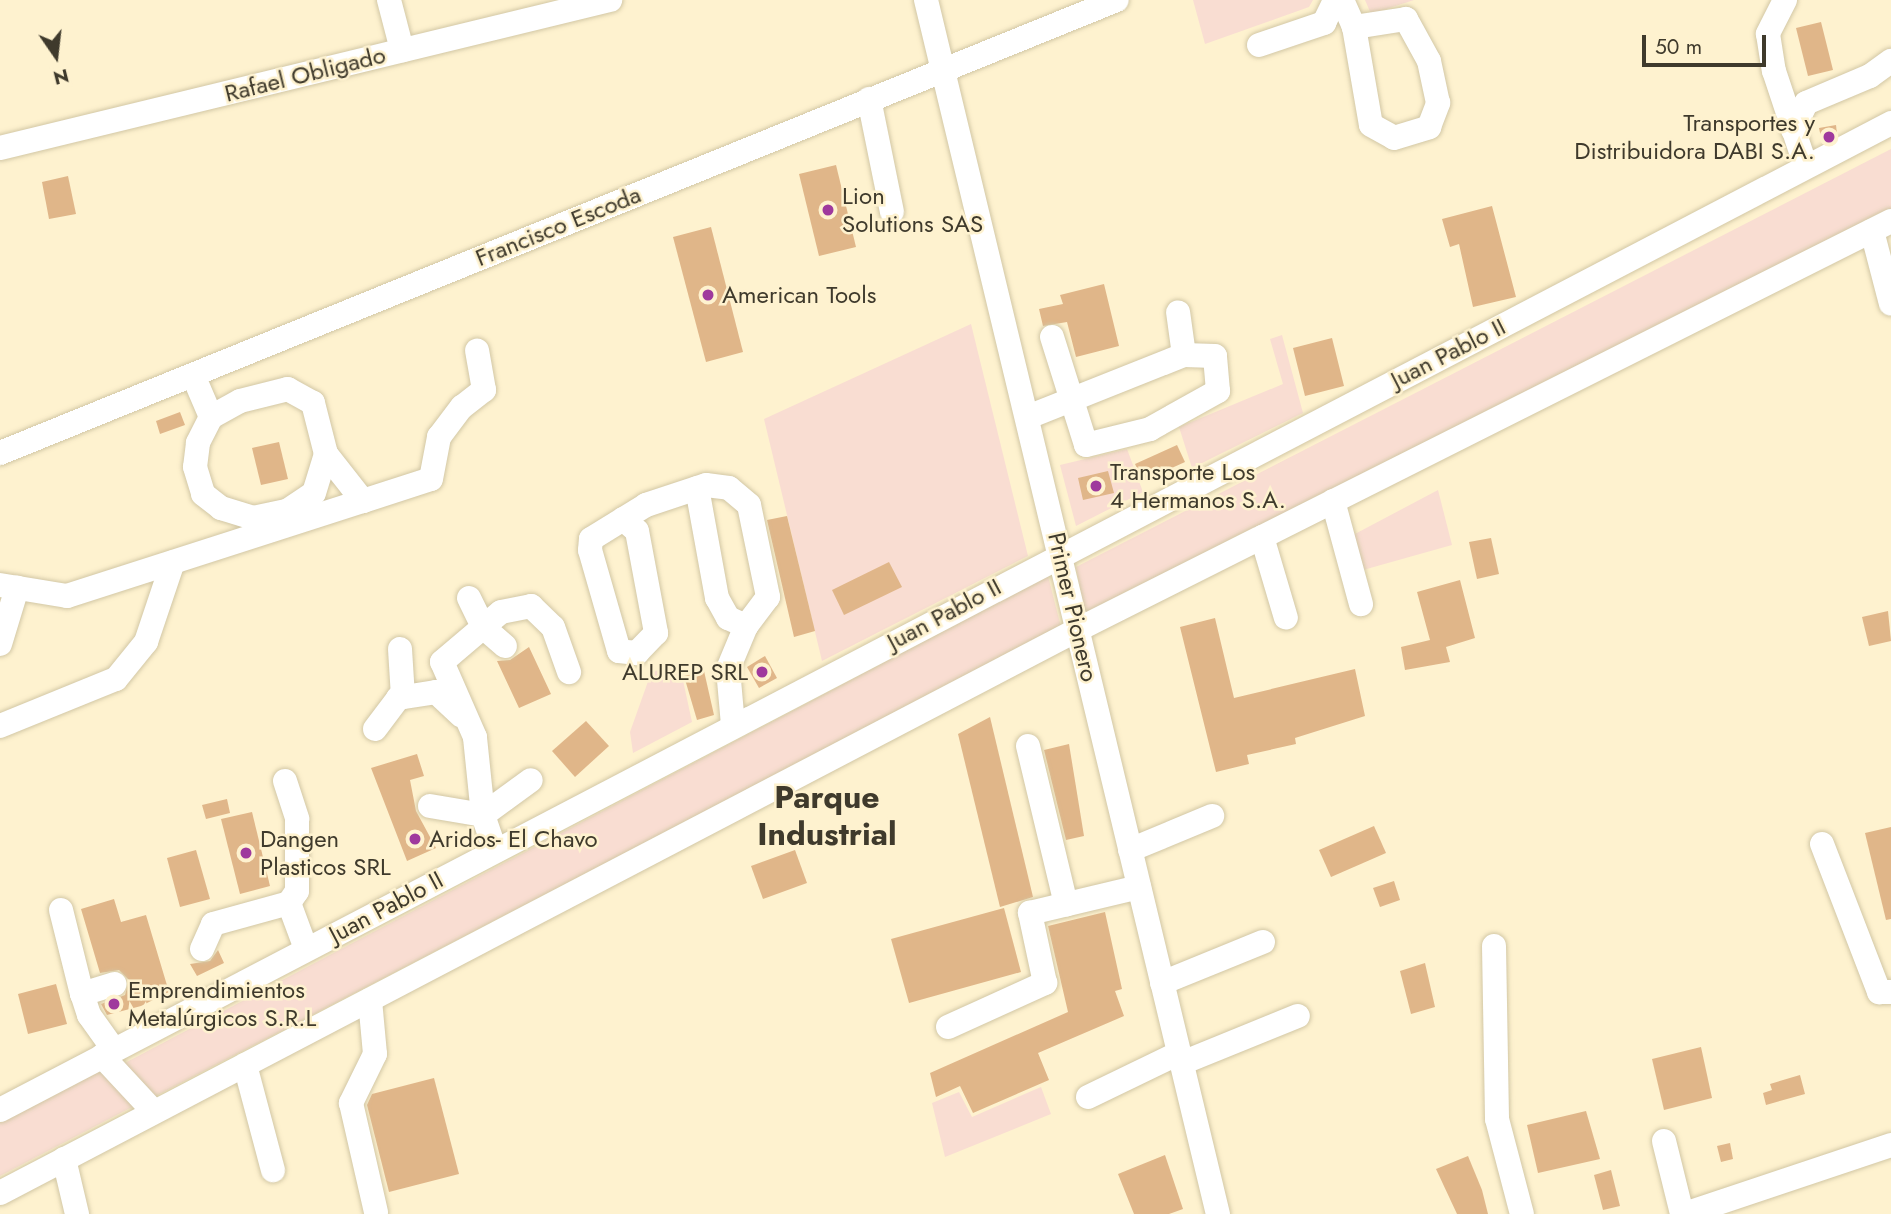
<!DOCTYPE html>
<html>
<head>
<meta charset="utf-8">
<style>
  body { margin:0 }
  #map { position:relative; width:1891px; height:1214px; overflow:hidden; background:#fef2cf; font-family:Jost,sans-serif }
  div>[style] { position:absolute }
  [style*='--x'] { left:calc(var(--x)*1px); top:calc(var(--y)*1px); width:calc(var(--w)*1px); rotate:calc(var(--a)*1deg) }
  .green>* { inset:0; background:#f9ddd2 }
  .building>* { inset:0; background:#e0b689 }
  .roads { filter:drop-shadow(0 0 2px #d2c7a5) drop-shadow(0 0 2px #d2c7a5) }
  .minor>* { height:24px; margin:-12px; padding:0 12px; transform-origin:12px; border-radius:12px; background:#fff }
  .dots>* { width:19px; height:19px; translate:-50% -50%; box-sizing:border-box; border:4px solid #fef2cf; border-radius:50% }
  span { translate:-50% -50%; white-space:nowrap; text-align:center; line-height:1.15; -webkit-text-stroke:5px #fef2cf; paint-order:stroke }
  .street-label { font-size:24px; color:#3f3a2c }
  .poi-label { font-size:24px; color:#3f3a2c }
  .right { translate:-100% -50%; text-align:right }
  .left { translate:0 -50%; text-align:left }
  .district-label { font-size:32px; color:#3f3a2c; font-weight:700 }
  .north { position:absolute; left:21px; top:21px; width:70px; height:70px; -webkit-text-stroke:5px #fef2cf; paint-order:stroke; rotate:166deg; font-size:19px; font-weight:700; line-height:28px; text-align:center; color:#3f3a2c }
  .north::after { content:''; display:block; margin:auto; width:24px; height:32px; background:#3f3a2c; clip-path:polygon(50% 0,100% 100%,50% 72%,0 100%) }
  .scale { position:absolute; left:1642px; top:35px; width:124px; height:32px; box-sizing:border-box; border:4px solid #3f3a2c; border-top:0; padding-left:9px; font-size:21px; line-height:24px; white-space:nowrap; color:#3f3a2c; -webkit-text-stroke:5px #fef2cf; paint-order:stroke }
</style>
</head>
<body>
<div id="map">
  <div class="green">
    <div style="clip-path:polygon(1193px 0,1313px 0,1309px 7px,1205px 44px)"></div>
    <div style="clip-path:polygon(1365px 0,1414px 0,1371px 14px)"></div>
    <div style="clip-path:polygon(1891px 149px,1891px 209px,1085px 614px,1076px 567px)"></div>
    <div style="clip-path:polygon(971px 324px,1028px 556px,822px 661px,764px 419px)"></div>
    <div style="clip-path:polygon(1282px 335px,1303px 413px,1192px 468px,1179px 427px,1283px 384px,1270px 339px)"></div>
    <div style="clip-path:polygon(1127px 449px,1143px 492px,1076px 526px,1060px 465px)"></div>
    <div style="clip-path:polygon(1438px 490px,1452px 545px,1363px 570px,1353px 535px)"></div>
    <div style="clip-path:polygon(1048px 576px,1061px 627px,152px 1098px,123px 1064px)"></div>
    <div style="clip-path:polygon(679px 662px,692px 722px,633px 753px,630px 732px,651px 673px)"></div>
    <div style="clip-path:polygon(103px 1068px,134px 1106px,0 1176px,0 1123px)"></div>
    <div style="clip-path:polygon(1041px 1087px,1051px 1114px,945px 1157px,932px 1103px,959px 1092px,972px 1117px)"></div>
  </div>
  <div class="building">
    <div style="clip-path:polygon(1821px 22px,1833px 70px,1808px 76px,1796px 28px)"></div>
    <div style="clip-path:polygon(1836px 125px,1837px 134px,1822px 142px,1819px 128px)"></div>
    <div style="clip-path:polygon(836px 165px,856px 247px,819px 256px,799px 174px)"></div>
    <div style="clip-path:polygon(68px 176px,76px 214px,49px 219px,42px 182px)"></div>
    <div style="clip-path:polygon(1492px 206px,1516px 297px,1473px 307px,1459px 244px,1450px 247px,1442px 219px)"></div>
    <div style="clip-path:polygon(711px 227px,743px 352px,706px 362px,673px 237px)"></div>
    <div style="clip-path:polygon(1104px 284px,1119px 346px,1076px 357px,1067px 322px,1043px 326px,1039px 309px,1063px 304px,1060px 295px)"></div>
    <div style="clip-path:polygon(1332px 338px,1344px 386px,1305px 396px,1293px 348px)"></div>
    <div style="clip-path:polygon(180px 412px,185px 425px,160px 434px,156px 421px)"></div>
    <div style="clip-path:polygon(279px 442px,288px 479px,261px 485px,252px 448px)"></div>
    <div style="clip-path:polygon(1177px 445px,1185px 462px,1143px 481px,1135px 464px)"></div>
    <div style="clip-path:polygon(1108px 471px,1114px 493px,1083px 500px,1078px 478px)"></div>
    <div style="clip-path:polygon(787px 516px,815px 631px,794px 637px,767px 520px)"></div>
    <div style="clip-path:polygon(1491px 538px,1499px 574px,1477px 579px,1469px 542px)"></div>
    <div style="clip-path:polygon(889px 562px,902px 587px,844px 615px,832px 590px)"></div>
    <div style="clip-path:polygon(1460px 580px,1475px 638px,1446px 647px,1450px 662px,1405px 670px,1401px 647px,1430px 640px,1417px 592px)"></div>
    <div style="clip-path:polygon(1888px 611px,1891px 641px,1869px 646px,1862px 617px)"></div>
    <div style="clip-path:polygon(1215px 618px,1234px 698px,1355px 669px,1365px 716px,1295px 738px,1296px 744px,1247px 755px,1249px 764px,1216px 772px,1180px 627px)"></div>
    <div style="clip-path:polygon(529px 647px,551px 694px,519px 708px,497px 661px,510px 660px)"></div>
    <div style="clip-path:polygon(765px 656px,777px 678px,759px 688px,747px 667px)"></div>
    <div style="clip-path:polygon(704px 671px,714px 715px,697px 720px,684px 676px)"></div>
    <div style="clip-path:polygon(990px 717px,1033px 897px,1000px 907px,958px 734px)"></div>
    <div style="clip-path:polygon(586px 721px,609px 746px,575px 777px,552px 751px)"></div>
    <div style="clip-path:polygon(1069px 744px,1084px 836px,1066px 840px,1044px 750px)"></div>
    <div style="clip-path:polygon(417px 754px,424px 776px,410px 780px,416px 811px,436px 848px,407px 861px,371px 768px)"></div>
    <div style="clip-path:polygon(227px 799px,230px 813px,206px 819px,202px 805px)"></div>
    <div style="clip-path:polygon(252px 812px,270px 886px,240px 894px,221px 819px)"></div>
    <div style="clip-path:polygon(1374px 826px,1386px 853px,1331px 877px,1319px 850px)"></div>
    <div style="clip-path:polygon(1891px 827px,1891px 919px,1886px 920px,1865px 833px)"></div>
    <div style="clip-path:polygon(196px 850px,210px 899px,180px 907px,167px 858px)"></div>
    <div style="clip-path:polygon(795px 850px,807px 883px,763px 899px,751px 866px)"></div>
    <div style="clip-path:polygon(1394px 881px,1400px 900px,1380px 907px,1373px 888px)"></div>
    <div style="clip-path:polygon(114px 899px,121px 922px,146px 915px,169px 992px,141px 1006px,107px 1015px,101px 1004px,125px 995px,129px 980px,119px 970px,100px 973px,81px 909px)"></div>
    <div style="clip-path:polygon(1004px 908px,1021px 972px,909px 1003px,891px 939px)"></div>
    <div style="clip-path:polygon(1105px 912px,1122px 989px,1115px 991px,1124px 1016px,1038px 1053px,1049px 1080px,973px 1113px,960px 1086px,936px 1097px,930px 1073px,1068px 1012px,1048px 926px)"></div>
    <div style="clip-path:polygon(218px 950px,224px 963px,197px 976px,190px 964px,210px 961px)"></div>
    <div style="clip-path:polygon(1425px 963px,1435px 1007px,1411px 1014px,1400px 971px)"></div>
    <div style="clip-path:polygon(56px 984px,67px 1024px,28px 1034px,18px 994px)"></div>
    <div style="clip-path:polygon(1701px 1047px,1712px 1098px,1664px 1110px,1652px 1059px)"></div>
    <div style="clip-path:polygon(1800px 1075px,1805px 1094px,1766px 1105px,1763px 1093px,1772px 1090px,1770px 1084px)"></div>
    <div style="clip-path:polygon(434px 1078px,459px 1174px,389px 1192px,367px 1105px,372px 1094px)"></div>
    <div style="clip-path:polygon(1586px 1111px,1600px 1159px,1538px 1173px,1527px 1125px)"></div>
    <div style="clip-path:polygon(1730px 1143px,1733px 1159px,1721px 1162px,1717px 1146px)"></div>
    <div style="clip-path:polygon(1165px 1155px,1183px 1209px,1169px 1214px,1134px 1214px,1118px 1174px)"></div>
    <div style="clip-path:polygon(1468px 1156px,1482px 1190px,1488px 1214px,1457px 1214px,1436px 1169px)"></div>
    <div style="clip-path:polygon(1611px 1170px,1620px 1206px,1603px 1210px,1594px 1175px)"></div>
  </div>
  <div class="roads">
    <div class="minor">
      <div style="--x:389;--y:0;--w:52;--a:75.4"></div>
      <div style="--x:926;--y:0;--w:1249;--a:76.48"></div>
      <div style="--x:1342;--y:0;--w:30;--a:66"></div>
      <div style="--x:1354;--y:27;--w:99;--a:80.2"></div>
      <div style="--x:1371;--y:125;--w:26;--a:29"></div>
      <div style="--x:1394;--y:138;--w:37;--a:-17"></div>
      <div style="--x:1429;--y:127;--w:26;--a:-69"></div>
      <div style="--x:1438;--y:103;--w:43;--a:-102.1"></div>
      <div style="--x:1429;--y:61;--w:48;--a:-118.7"></div>
      <div style="--x:1406;--y:19;--w:53;--a:171.3"></div>
      <div style="--x:1785;--y:0;--w:38;--a:117"></div>
      <div style="--x:1768;--y:34;--w:37;--a:81"></div>
      <div style="--x:1774;--y:71;--w:101;--a:71.6"></div>
      <div style="--x:1259;--y:45;--w:69;--a:-18.7"></div>
      <div style="--x:1324;--y:23;--w:25;--a:-64"></div>
      <div style="--x:869;--y:99;--w:115;--a:78.5"></div>
      <div style="--x:1793;--y:130;--w:30;--a:-64"></div>
      <div style="--x:1806;--y:103;--w:69;--a:-22.9"></div>
      <div style="--x:1870;--y:76;--w:26;--a:-36"></div>
      <div style="--x:0;--y:148;--w:628;--a:-13.64"></div>
      <div style="--x:1872;--y:231;--w:75;--a:75.4"></div>
      <div style="--x:1052;--y:337;--w:113;--a:72.5"></div>
      <div style="--x:1086;--y:445;--w:66;--a:-14"></div>
      <div style="--x:1150;--y:429;--w:78;--a:-29.2"></div>
      <div style="--x:1218;--y:391;--w:35;--a:-95"></div>
      <div style="--x:1215;--y:356;--w:31;--a:-178"></div>
      <div style="--x:1184;--y:355;--w:43;--a:-97.9"></div>
      <div style="--x:193;--y:375;--w:46;--a:66.8"></div>
      <div style="--x:211;--y:417;--w:29;--a:117"></div>
      <div style="--x:198;--y:443;--w:24;--a:97"></div>
      <div style="--x:195;--y:467;--w:28;--a:73"></div>
      <div style="--x:203;--y:494;--w:23;--a:38"></div>
      <div style="--x:221;--y:508;--w:34;--a:17"></div>
      <div style="--x:253;--y:518;--w:35;--a:-12"></div>
      <div style="--x:287;--y:511;--w:32;--a:-34"></div>
      <div style="--x:314;--y:493;--w:41;--a:-72.9"></div>
      <div style="--x:326;--y:454;--w:53;--a:-104.3"></div>
      <div style="--x:313;--y:403;--w:29;--a:-151"></div>
      <div style="--x:288;--y:389;--w:49;--a:166"></div>
      <div style="--x:240;--y:401;--w:33;--a:151"></div>
      <div style="--x:1028;--y:417;--w:168;--a:-21.7"></div>
      <div style="--x:0;--y:453;--w:1205;--a:-22.08"></div>
      <div style="--x:326;--y:454;--w:60;--a:51.8"></div>
      <div style="--x:363;--y:501;--w:71;--a:-17.9"></div>
      <div style="--x:431;--y:479;--w:43;--a:-79.2"></div>
      <div style="--x:439;--y:437;--w:38;--a:-53"></div>
      <div style="--x:462;--y:407;--w:28;--a:-38"></div>
      <div style="--x:484;--y:390;--w:40;--a:-100"></div>
      <div style="--x:697;--y:488;--w:112;--a:79.7"></div>
      <div style="--x:717;--y:598;--w:23;--a:61"></div>
      <div style="--x:728;--y:618;--w:20;--a:24"></div>
      <div style="--x:1333;--y:501;--w:107;--a:74.8"></div>
      <div style="--x:623;--y:519;--w:18;--a:41"></div>
      <div style="--x:637;--y:531;--w:104;--a:79.4"></div>
      <div style="--x:656;--y:633;--w:28;--a:134"></div>
      <div style="--x:637;--y:653;--w:18;--a:-174"></div>
      <div style="--x:619;--y:651;--w:105;--a:-106"></div>
      <div style="--x:590;--y:550;--w:11;--a:-85"></div>
      <div style="--x:591;--y:539;--w:65;--a:-31.7"></div>
      <div style="--x:646;--y:505;--w:63;--a:-18.4"></div>
      <div style="--x:706;--y:485;--w:23;--a:7"></div>
      <div style="--x:729;--y:488;--w:26;--a:40"></div>
      <div style="--x:749;--y:505;--w:94;--a:78.3"></div>
      <div style="--x:768;--y:597;--w:36;--a:127"></div>
      <div style="--x:746;--y:626;--w:47;--a:112.7"></div>
      <div style="--x:728;--y:669;--w:56;--a:84.9"></div>
      <div style="--x:1262;--y:537;--w:84;--a:73.5"></div>
      <div style="--x:0;--y:585;--w:68;--a:9.3"></div>
      <div style="--x:67;--y:596;--w:311;--a:-17.8"></div>
      <div style="--x:469;--y:598;--w:32;--a:64"></div>
      <div style="--x:483;--y:627;--w:29;--a:41"></div>
      <div style="--x:0;--y:644;--w:59;--a:-73.1"></div>
      <div style="--x:400;--y:649;--w:48;--a:86.4"></div>
      <div style="--x:0;--y:726;--w:125;--a:-22.1"></div>
      <div style="--x:116;--y:679;--w:48;--a:-51"></div>
      <div style="--x:146;--y:642;--w:84;--a:-71.4"></div>
      <div style="--x:375;--y:729;--w:39;--a:-53"></div>
      <div style="--x:398;--y:698;--w:38;--a:-9"></div>
      <div style="--x:436;--y:692;--w:34;--a:43"></div>
      <div style="--x:1028;--y:746;--w:163;--a:76.5"></div>
      <div style="--x:285;--y:781;--w:40;--a:72"></div>
      <div style="--x:297;--y:819;--w:72;--a:90"></div>
      <div style="--x:297;--y:891;--w:14;--a:124"></div>
      <div style="--x:430;--y:806;--w:54;--a:9.6"></div>
      <div style="--x:483;--y:815;--w:78;--a:-95.9"></div>
      <div style="--x:475;--y:737;--w:82;--a:-113.7"></div>
      <div style="--x:442;--y:662;--w:77;--a:-40.3"></div>
      <div style="--x:501;--y:612;--w:31;--a:-11"></div>
      <div style="--x:531;--y:606;--w:30;--a:44"></div>
      <div style="--x:553;--y:627;--w:48;--a:70.4"></div>
      <div style="--x:1822;--y:844;--w:159;--a:68.9"></div>
      <div style="--x:1879;--y:992;--w:12;--a:0"></div>
      <div style="--x:495;--y:850;--w:37;--a:-109"></div>
      <div style="--x:483;--y:815;--w:59;--a:-36.1"></div>
      <div style="--x:1130;--y:850;--w:89;--a:-22.5"></div>
      <div style="--x:61;--y:910;--w:87;--a:76"></div>
      <div style="--x:1494;--y:946;--w:173;--a:89"></div>
      <div style="--x:1497;--y:1119;--w:98;--a:75.3"></div>
      <div style="--x:202;--y:949;--w:27;--a:-66"></div>
      <div style="--x:213;--y:924;--w:79;--a:-15.4"></div>
      <div style="--x:289;--y:903;--w:49;--a:69.7"></div>
      <div style="--x:1162;--y:983;--w:109;--a:-22.1"></div>
      <div style="--x:370;--y:1000;--w:54;--a:84.7"></div>
      <div style="--x:375;--y:1054;--w:55;--a:116.1"></div>
      <div style="--x:351;--y:1103;--w:112;--a:77.1"></div>
      <div style="--x:948;--y:1027;--w:107;--a:-24.4"></div>
      <div style="--x:1045;--y:983;--w:72;--a:-102.1"></div>
      <div style="--x:1030;--y:913;--w:112;--a:-13.4"></div>
      <div style="--x:114;--y:1050;--w:43;--a:-125.5"></div>
      <div style="--x:89;--y:1015;--w:22;--a:-108"></div>
      <div style="--x:82;--y:994;--w:34;--a:-17"></div>
      <div style="--x:102;--y:1056;--w:76;--a:47.1"></div>
      <div style="--x:1182;--y:1063;--w:125;--a:-22.1"></div>
      <div style="--x:245;--y:1065;--w:109;--a:75.1"></div>
      <div style="--x:1088;--y:1097;--w:101;--a:-25.8"></div>
      <div style="--x:0;--y:1110;--w:2133;--a:-27.56"></div>
      <div style="--x:1664;--y:1141;--w:75;--a:76.1"></div>
      <div style="--x:64;--y:1159;--w:57;--a:76.7"></div>
      <div style="--x:0;--y:1193;--w:1215;--a:-27.6"></div>
      <div style="--x:1077;--y:630;--w:911;--a:-26.68"></div>
      <div style="--x:1685;--y:1214;--w:217;--a:-18.5"></div>
    </div>
  </div>
  <div class="dots">
    <div style="left:1829px;top:137px;background:#9f399d"></div>
    <div style="left:828px;top:210px;background:#9f399d"></div>
    <div style="left:708px;top:295px;background:#9f399d"></div>
    <div style="left:1096px;top:486px;background:#9f399d"></div>
    <div style="left:762px;top:672px;background:#9f399d"></div>
    <div style="left:415px;top:839px;background:#9f399d"></div>
    <div style="left:246px;top:853px;background:#9f399d"></div>
    <div style="left:114px;top:1004px;background:#9f399d"></div>
  </div>
  <div class="street-label">
    <span style="left:305px;top:74px;rotate:-14deg">Rafael Obligado</span>
    <span style="left:558px;top:226px;rotate:-22deg">Francisco Escoda</span>
    <span style="left:1448px;top:353px;rotate:-27deg">Juan Pablo II</span>
    <span style="left:1073px;top:607px;rotate:77deg">Primer Pionero</span>
    <span style="left:944px;top:614px;rotate:-28deg">Juan Pablo II</span>
    <span style="left:386px;top:907px;rotate:-28deg">Juan Pablo II</span>
  </div>
  <div class="poi-label">
    <span class="right" style="left:1815px;top:137px">Transportes y<br>Distribuidora DABI S.A.</span>
    <span class="left" style="left:842px;top:210px">Lion<br>Solutions SAS</span>
    <span class="left" style="left:722px;top:295px">American Tools</span>
    <span class="left" style="left:1110px;top:486px">Transporte Los<br>4 Hermanos S.A.</span>
    <span class="right" style="left:748px;top:672px">ALUREP SRL</span>
    <span class="left" style="left:260px;top:853px">Dangen<br>Plasticos SRL</span>
    <span class="left" style="left:429px;top:839px">Aridos- El Chavo</span>
    <span class="left" style="left:128px;top:1004px">Emprendimientos<br>Metalúrgicos S.R.L</span>
  </div>
  <div class="district-label">
    <span style="left:827px;top:816px">Parque<br>Industrial</span>
  </div>
  <div class="north">N</div>
  <div class="scale">50 m</div>
</div>
</body>
</html>
